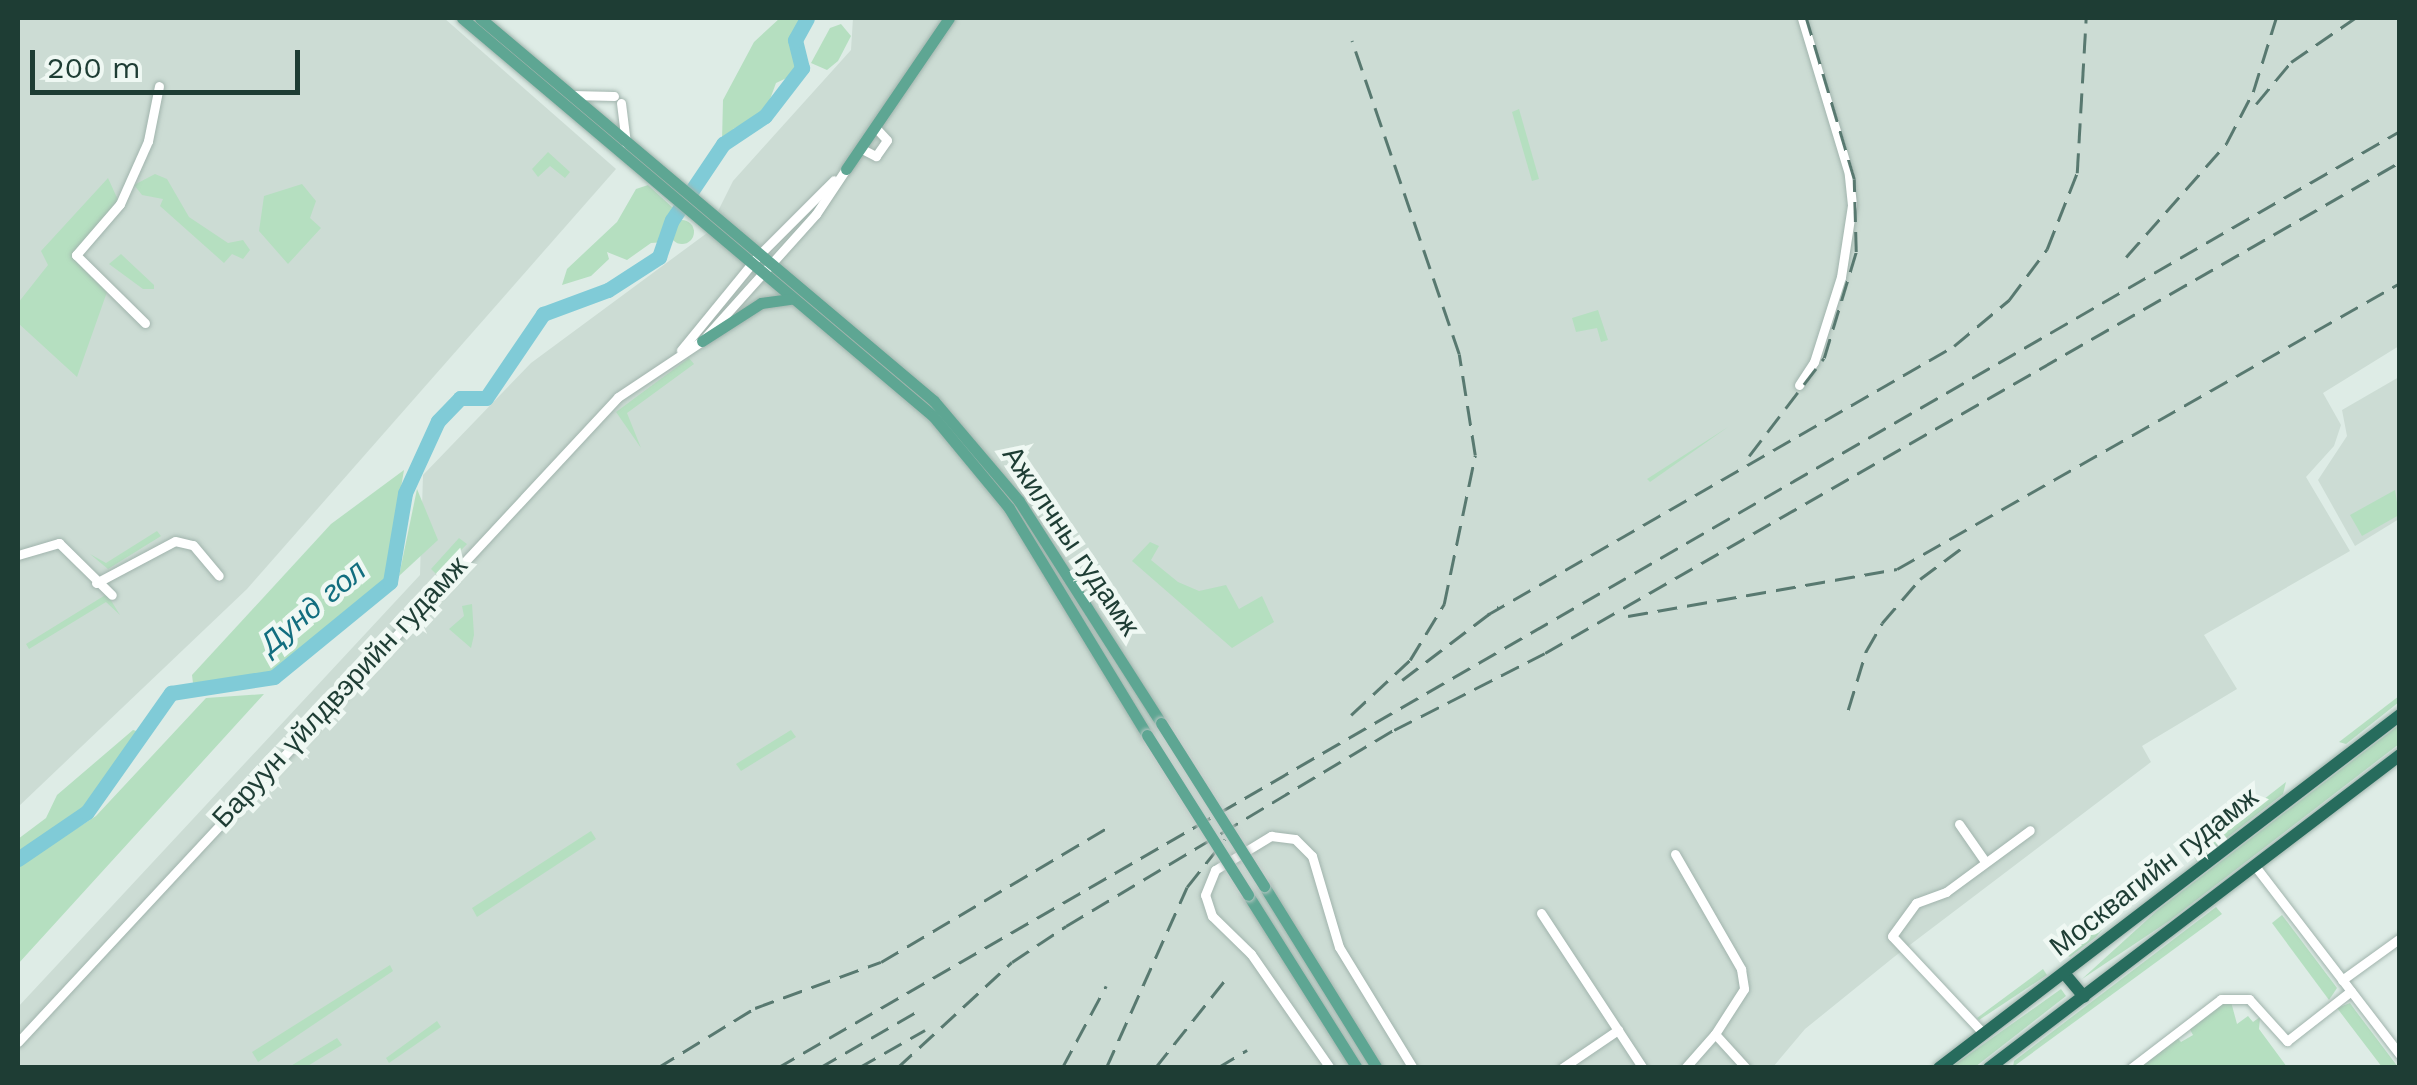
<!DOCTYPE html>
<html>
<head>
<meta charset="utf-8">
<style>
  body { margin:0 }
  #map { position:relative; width:2417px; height:1085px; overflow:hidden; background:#deece6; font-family:"Work Sans",sans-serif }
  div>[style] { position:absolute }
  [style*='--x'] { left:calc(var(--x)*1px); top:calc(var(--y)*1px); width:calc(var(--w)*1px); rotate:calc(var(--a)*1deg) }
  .built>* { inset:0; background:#ccdcd4 }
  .green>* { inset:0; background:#b5dfc0 }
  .round { border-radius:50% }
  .river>* { height:15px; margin:-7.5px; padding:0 7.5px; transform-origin:7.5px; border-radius:7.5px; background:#80cbd7 }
  .roads { filter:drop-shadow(0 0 2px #a1b4ad) drop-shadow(0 0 2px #a1b4ad) }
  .minor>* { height:9px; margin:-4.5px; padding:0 4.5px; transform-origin:4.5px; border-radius:4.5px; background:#fff }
  .major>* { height:11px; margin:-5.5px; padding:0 5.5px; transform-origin:5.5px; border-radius:5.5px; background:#5ea693 }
  .highway>* { height:12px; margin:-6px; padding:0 6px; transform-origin:6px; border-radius:6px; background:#276c5d }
  .rail>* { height:2.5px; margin-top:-1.25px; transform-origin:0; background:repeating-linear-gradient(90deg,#587970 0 20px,transparent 0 30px) }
  .bridges { filter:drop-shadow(0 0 2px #c0c9c6) drop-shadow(0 0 2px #c0c9c6) }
  .major-bridge>* { height:11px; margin:-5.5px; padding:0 5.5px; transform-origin:5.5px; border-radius:5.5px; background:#5ea693 }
  span { translate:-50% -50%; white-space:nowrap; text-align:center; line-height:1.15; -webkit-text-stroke:9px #eff8f3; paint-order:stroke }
  .street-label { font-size:28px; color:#1e3d34 }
  .water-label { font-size:30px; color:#126e7f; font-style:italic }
  .frame { position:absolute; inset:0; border:20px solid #1e3d34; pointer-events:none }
  .scale { position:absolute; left:30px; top:50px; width:270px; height:45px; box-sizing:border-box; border:5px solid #1e3d34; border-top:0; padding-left:12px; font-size:30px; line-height:35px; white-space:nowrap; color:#1e3d34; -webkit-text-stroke:8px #eff8f3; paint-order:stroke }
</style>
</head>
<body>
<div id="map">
  <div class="built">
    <div style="clip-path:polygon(18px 18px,444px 18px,616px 169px,247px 589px,18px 807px)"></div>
    <div style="clip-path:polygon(853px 18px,2399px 18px,2399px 346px,2323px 393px,2341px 425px,2334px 446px,2306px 477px,2350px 551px,2204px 635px,2237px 689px,2142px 746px,2151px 762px,1894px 957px,1805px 1029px,1773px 1067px,18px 1068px,18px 1007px,420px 575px,423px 475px,531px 363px,707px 233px,733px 181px,851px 50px)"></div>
    <div style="clip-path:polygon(2399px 377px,2399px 519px,2355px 546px,2318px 480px,2347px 436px,2342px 410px)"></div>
  </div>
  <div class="green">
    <div style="clip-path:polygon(780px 18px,812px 18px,800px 34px,806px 69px,776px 83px,765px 113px,733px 129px,731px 145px,710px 173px,722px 141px,723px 100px,754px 42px)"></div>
    <div style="clip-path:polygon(841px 24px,851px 36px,838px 61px,827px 70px,811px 63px,830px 28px)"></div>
    <div style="clip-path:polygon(1519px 109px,1539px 179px,1532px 181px,1512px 112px)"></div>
    <div style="clip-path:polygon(548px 152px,570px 172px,565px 178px,550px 166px,538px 177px,532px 169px)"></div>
    <div style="clip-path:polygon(155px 174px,167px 179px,189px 217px,228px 243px,243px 240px,250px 250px,243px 259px,232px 254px,224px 263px,160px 206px,163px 199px,142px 195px,134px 185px)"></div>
    <div style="clip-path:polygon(108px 178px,118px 200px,74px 255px,107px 292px,77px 377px,18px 323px,18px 303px,48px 265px,41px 251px)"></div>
    <div style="clip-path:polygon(302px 184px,316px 201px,310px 218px,321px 228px,288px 264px,259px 231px,264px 196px)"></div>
    <div style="clip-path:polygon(648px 185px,672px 207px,665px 242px,651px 243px,627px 260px,607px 252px,609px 259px,591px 276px,562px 285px,567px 269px,617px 222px,636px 189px)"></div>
    <div class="round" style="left:670px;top:220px;width:24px;height:24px"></div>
    <div style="clip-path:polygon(121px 254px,154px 285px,154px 289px,143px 289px,109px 264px)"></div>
    <div style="clip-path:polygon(1598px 310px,1608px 340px,1601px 342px,1597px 328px,1576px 332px,1572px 318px)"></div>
    <div style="clip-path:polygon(689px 358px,694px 364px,627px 413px,641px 448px,616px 412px)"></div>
    <div style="clip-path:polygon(1728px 427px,1650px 482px,1647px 479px)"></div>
    <div style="clip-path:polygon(404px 470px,385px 581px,271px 673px,193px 683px,192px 675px,331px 524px)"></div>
    <div style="clip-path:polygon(417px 489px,438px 540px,399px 576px)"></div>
    <div style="clip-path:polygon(2395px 490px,2399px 515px,2362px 536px,2350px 515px)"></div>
    <div style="clip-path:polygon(157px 531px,161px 536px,108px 569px,90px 554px,106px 563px)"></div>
    <div style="clip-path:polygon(459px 538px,467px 544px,437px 575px,431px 569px)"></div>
    <div style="clip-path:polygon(1150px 542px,1159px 546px,1151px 560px,1178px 582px,1199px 591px,1226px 585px,1239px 609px,1262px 596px,1274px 622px,1232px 648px,1132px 561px)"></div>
    <div style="clip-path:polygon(107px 594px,120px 615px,106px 602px,29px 649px,26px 644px)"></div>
    <div style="clip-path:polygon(472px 604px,474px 635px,471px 648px,449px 629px,464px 616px,462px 606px)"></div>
    <div style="clip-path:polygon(264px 694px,18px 964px,18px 866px,96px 816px,206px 698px)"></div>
    <div style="clip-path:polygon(2399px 696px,2399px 702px,2346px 744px,2339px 742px)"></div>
    <div style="clip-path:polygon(2399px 725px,2399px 744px,2169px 921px,2082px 979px,2159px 909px)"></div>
    <div style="clip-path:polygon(133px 730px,150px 735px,86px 810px,18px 855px,18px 839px,46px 818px,57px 795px)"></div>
    <div style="clip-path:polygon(791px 730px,796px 737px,741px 771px,736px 764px)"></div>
    <div style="clip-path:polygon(2286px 782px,2283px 794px,2197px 861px,2192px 855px)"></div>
    <div style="clip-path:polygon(591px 831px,596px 839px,477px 917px,472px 908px)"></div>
    <div style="clip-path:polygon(2216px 907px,2222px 914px,2013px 1067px,2014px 1061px)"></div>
    <div style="clip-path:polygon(2116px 913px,2096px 937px,2070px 957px,2063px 954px)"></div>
    <div style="clip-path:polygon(2282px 915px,2337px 988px,2329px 1000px,2272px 923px)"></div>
    <div style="clip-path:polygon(390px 965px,393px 971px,258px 1062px,252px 1052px)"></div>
    <div style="clip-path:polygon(2043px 969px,2047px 975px,1979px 1020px,1977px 1018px)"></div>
    <div style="clip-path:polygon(2061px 989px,2066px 996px,1975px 1067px,1950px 1068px)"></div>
    <div style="clip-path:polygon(2230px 998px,2237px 1024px,2248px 1016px,2253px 1022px,2260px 1017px,2259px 1029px,2287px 1067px,2135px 1068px,2173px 1033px,2181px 1042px,2193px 1035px,2187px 1024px)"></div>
    <div style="clip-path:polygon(2350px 1003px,2355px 1010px,2398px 1067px,2382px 1067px,2337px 1008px)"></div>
    <div style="clip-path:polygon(437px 1021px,441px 1027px,389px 1063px,386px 1058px)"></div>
    <div style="clip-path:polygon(337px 1038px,342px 1045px,306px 1067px,289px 1067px)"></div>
  </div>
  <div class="river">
    <div style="--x:18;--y:859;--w:83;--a:-34.3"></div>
    <div style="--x:87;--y:812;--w:146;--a:-54.8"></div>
    <div style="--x:171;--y:693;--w:104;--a:-8.8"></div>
    <div style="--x:274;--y:677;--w:150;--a:-39.3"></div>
    <div style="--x:390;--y:582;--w:90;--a:-80.4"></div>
    <div style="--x:405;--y:493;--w:79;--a:-65.4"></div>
    <div style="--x:438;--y:421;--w:32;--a:-46"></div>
    <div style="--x:460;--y:398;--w:26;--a:0"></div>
    <div style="--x:486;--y:398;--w:102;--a:-55.8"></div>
    <div style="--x:543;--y:314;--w:69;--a:-20.3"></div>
    <div style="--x:608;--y:290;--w:61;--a:-32.9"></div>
    <div style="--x:659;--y:257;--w:39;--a:-71"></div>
    <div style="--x:672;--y:220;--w:92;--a:-56.1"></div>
    <div style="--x:723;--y:144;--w:50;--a:-33.7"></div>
    <div style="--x:765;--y:116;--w:61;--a:-52.4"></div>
    <div style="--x:802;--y:68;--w:29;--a:-104"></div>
    <div style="--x:795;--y:40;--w:25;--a:-61"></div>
  </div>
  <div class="roads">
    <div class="minor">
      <div style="--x:572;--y:95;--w:42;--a:1.4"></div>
      <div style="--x:621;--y:103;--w:40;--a:82.9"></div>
      <div style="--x:860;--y:148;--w:18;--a:27"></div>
      <div style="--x:876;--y:156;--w:19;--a:-55"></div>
      <div style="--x:887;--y:140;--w:16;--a:-133"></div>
      <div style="--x:145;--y:323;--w:97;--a:-135.4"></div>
      <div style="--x:76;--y:255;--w:67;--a:-49.2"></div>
      <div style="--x:120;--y:204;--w:69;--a:-66"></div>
      <div style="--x:148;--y:141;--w:56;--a:-78.7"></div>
      <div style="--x:681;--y:350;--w:122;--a:-50.7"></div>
      <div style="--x:758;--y:256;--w:107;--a:-45"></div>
      <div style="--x:1799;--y:385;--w:27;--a:-57"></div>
      <div style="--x:1814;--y:362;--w:89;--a:-72.4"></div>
      <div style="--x:1841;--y:277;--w:73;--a:-81.3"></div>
      <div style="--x:1852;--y:205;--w:31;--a:-96"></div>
      <div style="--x:1849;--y:174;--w:163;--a:-106.8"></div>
      <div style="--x:18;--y:555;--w:43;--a:-16.3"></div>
      <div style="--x:59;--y:543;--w:74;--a:44.5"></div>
      <div style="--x:96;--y:583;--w:89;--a:-28"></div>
      <div style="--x:175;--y:541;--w:18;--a:13"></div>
      <div style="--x:193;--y:545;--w:40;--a:50"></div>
      <div style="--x:1959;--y:824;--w:44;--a:55.2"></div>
      <div style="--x:1675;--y:854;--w:133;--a:60.1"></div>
      <div style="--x:1741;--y:969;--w:20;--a:81"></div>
      <div style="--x:1744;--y:989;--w:54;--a:122.8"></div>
      <div style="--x:2255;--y:866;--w:238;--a:52.5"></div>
      <div style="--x:1541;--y:913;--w:186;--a:56.7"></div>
      <div style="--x:2342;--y:980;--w:72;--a:-35.9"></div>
      <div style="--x:1984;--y:1034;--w:134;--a:-133.2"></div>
      <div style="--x:1892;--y:936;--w:41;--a:-54"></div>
      <div style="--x:1916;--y:903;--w:32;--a:-20"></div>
      <div style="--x:1946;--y:892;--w:104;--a:-36.4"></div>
      <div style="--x:18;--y:1042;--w:881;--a:-47.07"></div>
      <div style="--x:618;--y:397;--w:101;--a:-33.7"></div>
      <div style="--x:702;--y:341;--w:171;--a:-48.1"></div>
      <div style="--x:816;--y:214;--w:54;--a:-56.3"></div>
      <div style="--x:1330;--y:1068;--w:139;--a:-124.7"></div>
      <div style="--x:1251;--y:954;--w:54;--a:-135.7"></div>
      <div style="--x:1212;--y:916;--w:22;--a:-108"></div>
      <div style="--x:1205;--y:895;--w:27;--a:-68"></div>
      <div style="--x:1215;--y:870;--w:66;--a:-31.3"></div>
      <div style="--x:1271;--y:836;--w:24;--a:7"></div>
      <div style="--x:1295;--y:839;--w:24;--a:45"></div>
      <div style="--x:1312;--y:856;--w:95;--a:73.5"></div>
      <div style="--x:1339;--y:947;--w:142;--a:58.6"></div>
      <div style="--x:1562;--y:1068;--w:68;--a:-34.2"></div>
      <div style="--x:1685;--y:1068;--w:45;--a:-48.6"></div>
      <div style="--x:1715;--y:1034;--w:46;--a:47.6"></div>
      <div style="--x:2131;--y:1068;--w:113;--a:-37.5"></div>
      <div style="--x:2221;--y:999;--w:28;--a:0"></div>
      <div style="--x:2249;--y:999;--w:57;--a:47.9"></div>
      <div style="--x:2287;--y:1041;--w:81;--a:-38"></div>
    </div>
    <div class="major">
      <div style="--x:462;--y:18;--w:617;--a:40.2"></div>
      <div style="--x:933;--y:416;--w:119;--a:50.4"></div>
      <div style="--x:1009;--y:508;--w:266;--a:58.7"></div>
      <div style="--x:480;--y:18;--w:594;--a:40.15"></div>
      <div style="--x:934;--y:401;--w:131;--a:49.6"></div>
      <div style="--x:1019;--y:501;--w:264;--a:57.4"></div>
      <div style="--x:846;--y:169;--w:183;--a:-55.7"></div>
      <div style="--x:702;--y:341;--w:70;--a:-32.8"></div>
      <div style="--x:761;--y:303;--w:30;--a:-8"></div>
      <div style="--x:1264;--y:886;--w:214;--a:58.2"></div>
      <div style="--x:1248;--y:895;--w:204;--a:57.8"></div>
    </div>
    <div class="highway">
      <div style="--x:2064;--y:973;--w:31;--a:50"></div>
      <div style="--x:1939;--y:1068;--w:581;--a:-37.44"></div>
      <div style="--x:1989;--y:1068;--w:517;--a:-37.29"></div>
    </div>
  </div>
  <div class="rail">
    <div style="--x:2256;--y:104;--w:55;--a:-50.2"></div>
    <div style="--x:2291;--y:62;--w:78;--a:-34.5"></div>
    <div style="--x:2126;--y:257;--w:151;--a:-48.5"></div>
    <div style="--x:2226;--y:144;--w:59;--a:-62.6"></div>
    <div style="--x:2253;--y:92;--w:77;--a:-72.7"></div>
    <div style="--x:1749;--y:456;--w:123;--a:-52.6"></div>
    <div style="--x:1824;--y:358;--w:111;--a:-73.2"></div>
    <div style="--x:1856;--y:252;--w:73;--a:-91.6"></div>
    <div style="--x:1854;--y:179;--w:168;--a:-106.6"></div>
    <div style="--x:1487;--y:615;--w:539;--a:-29.94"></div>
    <div style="--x:1954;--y:346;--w:72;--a:-39.9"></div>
    <div style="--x:2009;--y:300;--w:64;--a:-53.3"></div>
    <div style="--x:2047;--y:249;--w:82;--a:-68.5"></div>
    <div style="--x:2077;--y:173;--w:155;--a:-86.7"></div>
    <div style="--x:1628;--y:616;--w:273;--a:-9.9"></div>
    <div style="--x:1897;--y:569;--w:579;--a:-29.62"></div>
    <div style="--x:1402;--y:680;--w:121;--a:-37.2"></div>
    <div style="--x:1848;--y:710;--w:62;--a:-73"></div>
    <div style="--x:1866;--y:651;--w:32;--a:-60"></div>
    <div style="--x:1882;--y:623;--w:58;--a:-49.2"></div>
    <div style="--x:1920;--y:579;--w:54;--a:-36.7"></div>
    <div style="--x:1351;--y:715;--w:81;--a:-43"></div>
    <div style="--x:1410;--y:660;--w:66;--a:-58.7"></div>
    <div style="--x:1444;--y:604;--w:152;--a:-78.2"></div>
    <div style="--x:1475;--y:455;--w:102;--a:-99"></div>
    <div style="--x:1459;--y:354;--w:331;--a:-108.9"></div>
    <div style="--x:657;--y:1068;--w:115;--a:-31.5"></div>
    <div style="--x:755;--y:1008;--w:134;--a:-20.1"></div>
    <div style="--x:881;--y:962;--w:261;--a:-30.7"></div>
    <div style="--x:777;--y:1068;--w:1874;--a:-30"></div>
    <div style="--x:819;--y:1068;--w:112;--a:-30"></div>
    <div style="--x:858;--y:1068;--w:77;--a:-29.6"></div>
    <div style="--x:897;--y:1068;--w:156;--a:-42.7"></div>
    <div style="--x:1012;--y:962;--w:65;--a:-33.7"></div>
    <div style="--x:1066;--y:926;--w:382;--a:-30.9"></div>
    <div style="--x:1394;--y:730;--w:169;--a:-27"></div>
    <div style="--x:1545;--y:653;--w:986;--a:-29.87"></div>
    <div style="--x:1062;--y:1068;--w:93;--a:-61.8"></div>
    <div style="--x:1106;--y:1068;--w:198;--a:-65.9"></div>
    <div style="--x:1187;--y:887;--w:61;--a:-51.6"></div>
    <div style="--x:1155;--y:1068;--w:119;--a:-51.5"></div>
    <div style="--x:1217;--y:1068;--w:35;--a:-31"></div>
  </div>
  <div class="bridges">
    <div class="major-bridge">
      <div style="--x:1161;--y:723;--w:193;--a:57.7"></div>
      <div style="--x:1147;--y:735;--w:189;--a:57.7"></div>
    </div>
  </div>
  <div class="street-label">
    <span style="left:1071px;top:541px;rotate:56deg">Ажилчны гудамж</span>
    <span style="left:340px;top:692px;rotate:-47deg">Баруун үйлдвэрийн гудамж</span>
    <span style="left:2154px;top:872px;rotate:-38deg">Москвагийн гудамж</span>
  </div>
  <div class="water-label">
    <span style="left:313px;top:607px;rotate:-40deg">Дунд гол</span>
  </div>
  <div class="frame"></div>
  <div class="scale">200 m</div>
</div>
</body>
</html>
